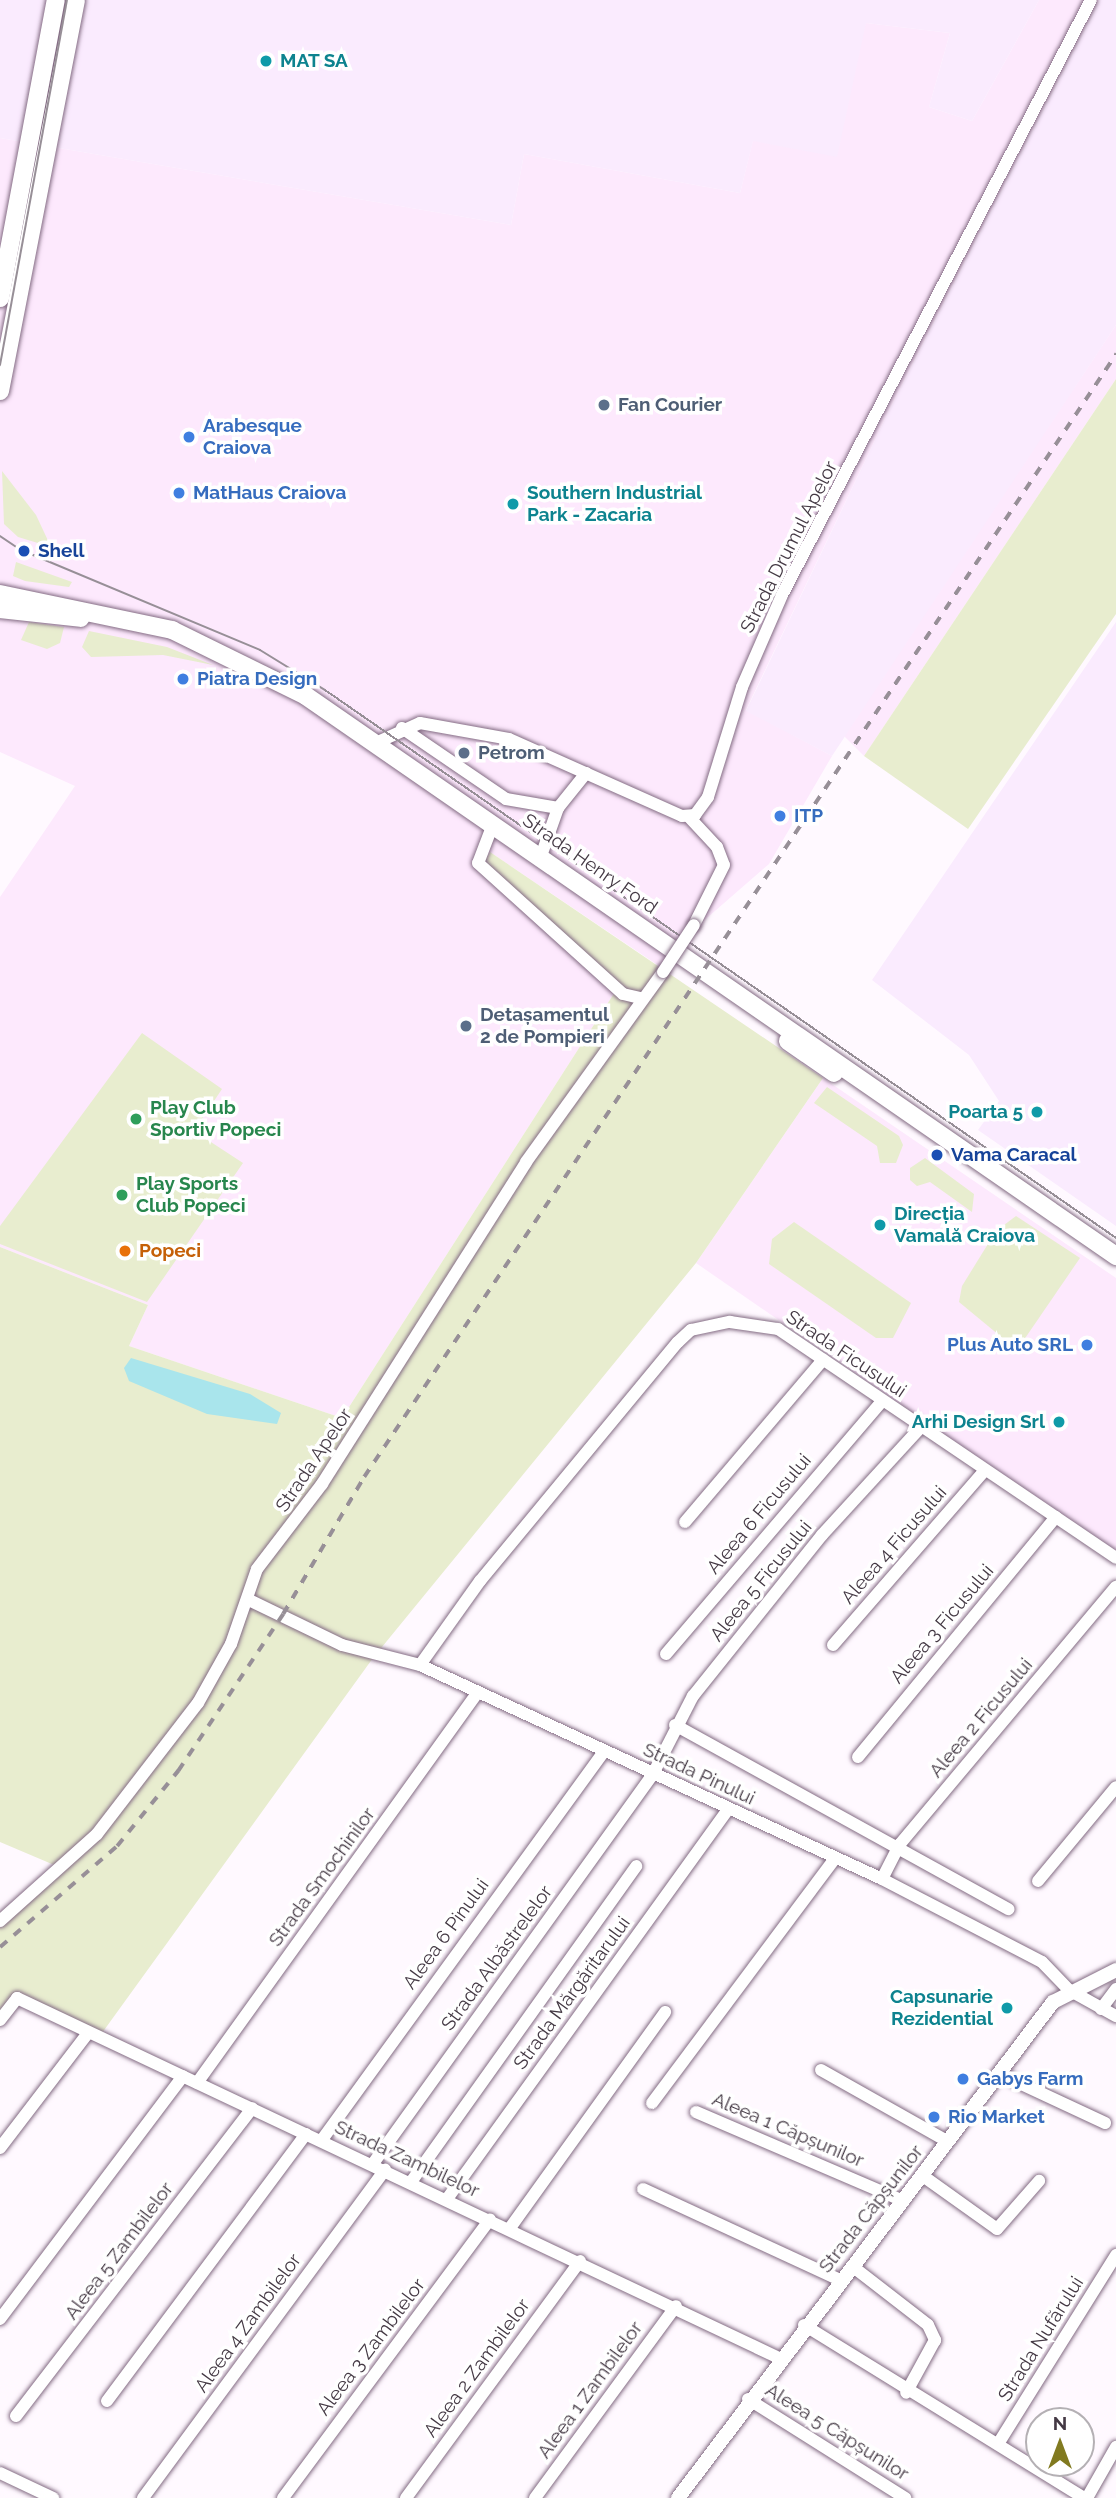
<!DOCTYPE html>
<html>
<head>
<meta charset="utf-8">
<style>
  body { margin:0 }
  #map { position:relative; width:1116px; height:2498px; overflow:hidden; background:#fff9ff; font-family:Raleway,sans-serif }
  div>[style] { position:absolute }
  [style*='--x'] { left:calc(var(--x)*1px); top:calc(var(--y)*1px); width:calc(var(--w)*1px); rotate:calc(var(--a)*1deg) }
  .built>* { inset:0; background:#fde9fd }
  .industrial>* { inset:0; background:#faebfe }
  .green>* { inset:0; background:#e8edcf }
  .water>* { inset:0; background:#a9e5ec }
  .roads { filter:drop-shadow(0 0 2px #836b83) drop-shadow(0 0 2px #836b83) }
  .minor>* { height:12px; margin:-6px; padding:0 6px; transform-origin:6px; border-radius:6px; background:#fff }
  .tertiary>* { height:14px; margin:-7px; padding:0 7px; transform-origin:7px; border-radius:7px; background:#fff }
  .primary>* { height:18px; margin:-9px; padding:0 9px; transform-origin:9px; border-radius:9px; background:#fff }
  .tram>* { height:2px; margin:-1px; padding:0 1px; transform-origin:1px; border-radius:1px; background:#978f97 }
  .rail>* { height:3.5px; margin-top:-1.75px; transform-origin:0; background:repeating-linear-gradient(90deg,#978f97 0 9px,transparent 0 18px) }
  .bridges { filter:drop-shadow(0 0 2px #836b83) drop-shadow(0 0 2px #836b83) }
  .minor-bridge>* { height:12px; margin:-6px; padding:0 6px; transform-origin:6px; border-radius:6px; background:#fff }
  .dots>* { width:19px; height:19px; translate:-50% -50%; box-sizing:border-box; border:4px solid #fff; border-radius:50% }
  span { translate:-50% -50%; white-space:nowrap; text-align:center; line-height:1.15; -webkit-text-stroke:7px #fff; paint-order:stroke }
  .culture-label { font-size:19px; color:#0d838f; font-weight:700 }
  .left { translate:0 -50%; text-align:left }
  .right { translate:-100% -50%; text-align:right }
  .service-label { font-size:19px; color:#4e5e75; font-weight:700 }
  .shop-label { font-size:19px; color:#366cbe; font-weight:700 }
  .street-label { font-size:19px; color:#443944 }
  .transit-label { font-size:19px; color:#164399; font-weight:700 }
  .leisure-label { font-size:19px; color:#27864d; font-weight:700 }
  .food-label { font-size:19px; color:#c56008; font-weight:700 }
  .north { position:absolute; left:1025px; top:2407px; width:70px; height:70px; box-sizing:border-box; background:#fff; border:2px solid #b4b0b4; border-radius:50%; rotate:0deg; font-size:19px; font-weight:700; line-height:28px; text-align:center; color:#443944 }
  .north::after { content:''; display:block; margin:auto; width:24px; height:32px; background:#817a20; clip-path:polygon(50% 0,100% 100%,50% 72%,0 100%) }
</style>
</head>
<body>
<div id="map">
  <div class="built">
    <div style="clip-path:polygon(1039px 0,1099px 0,887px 415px,746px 710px,832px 756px,769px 864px,700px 924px,668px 972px,490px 852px,620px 984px,342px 1418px,129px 1346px,148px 1305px,0 1247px,0 897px,75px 786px,0 752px,0 138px,511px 225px,524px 154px,740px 193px,753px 140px,866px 23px,950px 33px,929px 107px,972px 121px)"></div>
    <div style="clip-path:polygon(1116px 325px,1116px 379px,864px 756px,843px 735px)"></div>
    <div style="clip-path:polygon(823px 1078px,1116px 1278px,1116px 1553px,696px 1263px)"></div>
  </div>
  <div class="industrial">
    <div style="clip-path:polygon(0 0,1039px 0,972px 121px,929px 107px,950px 33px,866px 23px,837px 157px,753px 141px,740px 193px,524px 154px,511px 225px,0 138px)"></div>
    <div style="clip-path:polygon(1099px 0,1116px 0,1116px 325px,832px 756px,746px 711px,887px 415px)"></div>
    <div style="clip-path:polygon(1116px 622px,1116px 1226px,978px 1130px,999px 1101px,969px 1055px,872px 980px)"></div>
  </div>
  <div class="green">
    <div style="clip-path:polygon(1116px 379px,1116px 614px,968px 829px,864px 756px)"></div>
    <div style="clip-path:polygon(2px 471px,36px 515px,51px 547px,18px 537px,4px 524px)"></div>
    <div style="clip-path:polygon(16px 562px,72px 582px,69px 587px,25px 581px,13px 576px)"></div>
    <div style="clip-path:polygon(29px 622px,64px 627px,60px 643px,47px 649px,21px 640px)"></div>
    <div style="clip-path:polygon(89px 631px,167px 647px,213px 665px,163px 655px,91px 657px,82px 647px)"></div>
    <div style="clip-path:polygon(490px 852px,823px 1078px,696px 1263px,373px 1658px,102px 2033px,12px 2001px,0 2017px,0 1928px,66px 1870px,0 1842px,0 1247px,148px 1305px,129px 1346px,342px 1418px,620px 984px,485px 861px)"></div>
    <div style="clip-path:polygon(142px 1033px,222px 1089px,194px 1131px,243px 1163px,147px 1302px,0 1244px,0 1226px)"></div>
    <div style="clip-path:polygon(827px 1087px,899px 1136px,903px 1145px,896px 1163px,880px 1163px,877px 1146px,814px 1103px)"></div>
    <div style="clip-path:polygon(925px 1158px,974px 1194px,972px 1212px,930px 1182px,917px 1186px,910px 1180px,910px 1168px)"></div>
    <div style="clip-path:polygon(1016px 1216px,1080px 1258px,1017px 1350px,959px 1302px,962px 1286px,996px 1231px)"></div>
    <div style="clip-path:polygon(794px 1222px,911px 1303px,893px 1338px,876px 1338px,769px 1264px,772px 1239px)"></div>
  </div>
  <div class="water">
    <div style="clip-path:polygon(131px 1358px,250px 1394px,281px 1413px,277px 1424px,207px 1414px,129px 1381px,124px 1368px)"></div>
  </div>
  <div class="roads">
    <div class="minor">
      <div style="--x:402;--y:728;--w:126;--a:34.3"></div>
      <div style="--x:506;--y:799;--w:53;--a:9.8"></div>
      <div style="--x:378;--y:742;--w:46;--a:-24.3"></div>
      <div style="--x:420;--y:723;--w:90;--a:10.2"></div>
      <div style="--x:509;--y:739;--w:189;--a:24"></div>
      <div style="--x:682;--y:816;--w:13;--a:-4"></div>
      <div style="--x:695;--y:815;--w:22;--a:-54"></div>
      <div style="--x:708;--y:797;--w:115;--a:-72.8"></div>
      <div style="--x:742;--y:687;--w:100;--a:-66.5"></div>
      <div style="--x:782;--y:595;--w:670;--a:-62.56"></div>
      <div style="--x:689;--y:817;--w:41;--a:47"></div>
      <div style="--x:717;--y:847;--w:19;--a:69"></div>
      <div style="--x:724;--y:865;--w:67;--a:116.6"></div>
      <div style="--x:490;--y:832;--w:33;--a:111"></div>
      <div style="--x:478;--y:863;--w:195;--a:42.1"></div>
      <div style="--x:623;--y:994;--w:18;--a:13"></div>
      <div style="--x:541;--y:856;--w:51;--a:-70.5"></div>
      <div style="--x:558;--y:808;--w:45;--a:-51.3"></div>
      <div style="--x:685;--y:1522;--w:213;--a:-49.6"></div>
      <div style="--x:249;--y:1600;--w:103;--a:25.8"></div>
      <div style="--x:342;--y:1645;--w:81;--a:14.4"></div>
      <div style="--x:420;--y:1665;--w:509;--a:24.85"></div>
      <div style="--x:882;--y:1879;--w:180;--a:27.4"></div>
      <div style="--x:1042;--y:1962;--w:39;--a:46"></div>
      <div style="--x:1069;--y:1990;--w:54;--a:29"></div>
      <div style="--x:833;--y:1645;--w:230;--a:-49"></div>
      <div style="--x:666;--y:1654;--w:333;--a:-49.5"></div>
      <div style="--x:420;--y:1665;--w:103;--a:-54.5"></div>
      <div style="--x:480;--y:1581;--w:310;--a:-50.4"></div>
      <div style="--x:678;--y:1342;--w:18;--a:-43"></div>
      <div style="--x:691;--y:1330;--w:40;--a:-12"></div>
      <div style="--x:730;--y:1322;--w:49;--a:8.3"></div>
      <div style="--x:778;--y:1329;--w:408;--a:34.1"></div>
      <div style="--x:675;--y:1725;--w:381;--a:28.9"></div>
      <div style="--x:858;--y:1757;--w:311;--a:-50.5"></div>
      <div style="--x:882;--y:1879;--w:39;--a:-63"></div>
      <div style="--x:900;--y:1844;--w:336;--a:-50"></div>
      <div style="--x:1038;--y:1881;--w:122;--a:-50.3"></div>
      <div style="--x:0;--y:1921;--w:130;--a:-41.9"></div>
      <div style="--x:97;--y:1834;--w:165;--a:-52.4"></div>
      <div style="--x:198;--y:1703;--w:68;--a:-60.8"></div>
      <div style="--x:231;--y:1644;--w:79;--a:-70.9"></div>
      <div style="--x:257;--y:1569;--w:107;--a:-52.6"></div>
      <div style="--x:322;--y:1484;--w:381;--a:-57.6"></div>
      <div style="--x:526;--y:1162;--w:234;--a:-54.2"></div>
      <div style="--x:1101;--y:2009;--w:25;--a:-53"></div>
      <div style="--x:0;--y:2020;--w:28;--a:-52"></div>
      <div style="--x:17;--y:1998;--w:843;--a:25.29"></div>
      <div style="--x:821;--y:2070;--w:145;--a:29.4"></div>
      <div style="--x:1000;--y:2074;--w:116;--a:25"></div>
      <div style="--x:197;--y:2083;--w:479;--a:-54.3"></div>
      <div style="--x:652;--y:2103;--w:306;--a:-53.2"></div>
      <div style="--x:696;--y:2112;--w:226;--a:23.2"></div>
      <div style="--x:321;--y:2141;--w:482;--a:-54"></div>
      <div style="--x:0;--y:2148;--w:145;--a:-52.6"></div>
      <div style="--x:372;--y:2165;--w:481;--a:-54.3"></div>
      <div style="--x:653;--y:1774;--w:88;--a:-62.9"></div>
      <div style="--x:693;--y:1696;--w:206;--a:-51.3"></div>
      <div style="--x:822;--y:1535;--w:145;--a:-47.5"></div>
      <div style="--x:923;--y:2176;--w:91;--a:35.6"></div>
      <div style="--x:997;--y:2229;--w:64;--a:-48.8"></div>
      <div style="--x:411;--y:2182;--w:388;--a:-54.5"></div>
      <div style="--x:643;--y:2189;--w:217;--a:24.8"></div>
      <div style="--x:447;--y:2199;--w:480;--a:-54.2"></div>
      <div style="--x:510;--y:2228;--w:266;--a:-54.3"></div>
      <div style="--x:852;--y:2266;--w:96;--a:37.8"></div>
      <div style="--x:928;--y:2325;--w:17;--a:65"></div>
      <div style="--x:935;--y:2340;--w:60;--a:118.7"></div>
      <div style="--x:0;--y:2319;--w:304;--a:-53"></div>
      <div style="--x:804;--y:2325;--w:329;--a:31.7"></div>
      <div style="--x:748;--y:2399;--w:186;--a:32.2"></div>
      <div style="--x:107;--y:2401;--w:333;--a:-53.3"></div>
      <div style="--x:16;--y:2416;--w:388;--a:-52.5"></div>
      <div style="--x:998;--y:2444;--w:223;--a:-58"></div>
      <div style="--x:0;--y:2473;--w:59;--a:25.3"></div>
      <div style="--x:143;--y:2498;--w:408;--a:-53.6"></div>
      <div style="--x:283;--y:2498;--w:347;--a:-53.4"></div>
      <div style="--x:406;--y:2498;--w:294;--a:-53.7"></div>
      <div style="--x:535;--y:2498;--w:238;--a:-53.7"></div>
      <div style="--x:1087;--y:2498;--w:59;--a:-60.4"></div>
    </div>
    <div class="tertiary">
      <div style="--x:678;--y:2498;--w:622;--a:-52.91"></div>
      <div style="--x:1053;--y:2002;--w:71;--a:-26.9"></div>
    </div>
    <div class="primary">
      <div style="--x:0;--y:298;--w:303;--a:-79.4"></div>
      <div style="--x:0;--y:391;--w:398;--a:-79"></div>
      <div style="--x:0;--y:594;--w:176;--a:11.8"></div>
      <div style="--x:172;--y:630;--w:149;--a:26.2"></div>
      <div style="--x:306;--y:696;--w:985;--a:34.66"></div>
      <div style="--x:0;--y:609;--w:81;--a:6.3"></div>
      <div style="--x:788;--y:1041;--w:56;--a:34.8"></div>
    </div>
  </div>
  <div class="tram">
    <div style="--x:0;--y:365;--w:371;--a:-79.6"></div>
    <div style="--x:0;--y:536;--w:25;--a:34"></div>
    <div style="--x:21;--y:550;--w:259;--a:22.7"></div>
    <div style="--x:260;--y:650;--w:76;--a:31.6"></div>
    <div style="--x:325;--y:690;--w:962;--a:34.71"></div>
  </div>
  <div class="rail">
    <div style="--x:0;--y:1947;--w:155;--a:-40.8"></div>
    <div style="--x:117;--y:1846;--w:97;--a:-50.9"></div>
    <div style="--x:178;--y:1771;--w:189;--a:-56.2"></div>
    <div style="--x:283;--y:1614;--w:159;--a:-59.4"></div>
    <div style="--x:364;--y:1477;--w:1352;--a:-56.19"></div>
  </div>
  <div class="bridges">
    <div class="minor-bridge">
      <div style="--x:663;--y:972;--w:56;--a:-56.6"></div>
    </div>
  </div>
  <div class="dots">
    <div style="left:266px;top:61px;background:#0f9aa8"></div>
    <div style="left:604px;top:405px;background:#5c6f8a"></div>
    <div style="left:189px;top:437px;background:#3f7fe0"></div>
    <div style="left:179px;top:493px;background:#3f7fe0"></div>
    <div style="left:513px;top:504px;background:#0f9aa8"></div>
    <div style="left:24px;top:551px;background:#1a4fb4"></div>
    <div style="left:183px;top:679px;background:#3f7fe0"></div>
    <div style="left:464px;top:753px;background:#5c6f8a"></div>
    <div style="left:780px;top:816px;background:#3f7fe0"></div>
    <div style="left:466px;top:1026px;background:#5c6f8a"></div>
    <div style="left:1037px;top:1112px;background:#0f9aa8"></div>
    <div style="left:136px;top:1119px;background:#2e9e5b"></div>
    <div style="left:937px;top:1155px;background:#1a4fb4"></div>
    <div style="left:122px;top:1195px;background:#2e9e5b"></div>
    <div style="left:880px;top:1225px;background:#0f9aa8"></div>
    <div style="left:125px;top:1251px;background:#e8710a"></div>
    <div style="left:1087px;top:1345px;background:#3f7fe0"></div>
    <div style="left:1059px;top:1422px;background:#0f9aa8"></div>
    <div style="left:1007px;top:2008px;background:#0f9aa8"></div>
    <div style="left:963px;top:2079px;background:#3f7fe0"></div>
    <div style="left:934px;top:2117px;background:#3f7fe0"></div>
  </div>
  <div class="culture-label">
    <span class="left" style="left:280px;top:61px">MAT SA</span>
    <span class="left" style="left:527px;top:504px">Southern Industrial<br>Park - Zacaria</span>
    <span class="right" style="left:1023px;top:1112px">Poarta 5</span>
    <span class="left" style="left:894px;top:1225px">Direcția<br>Vamală Craiova</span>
    <span class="right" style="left:1045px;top:1422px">Arhi Design Srl</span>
    <span class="right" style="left:993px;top:2008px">Capsunarie<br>Rezidential</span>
  </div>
  <div class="service-label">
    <span class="left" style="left:618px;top:405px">Fan Courier</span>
    <span class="left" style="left:478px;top:753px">Petrom</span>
    <span class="left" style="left:480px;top:1026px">Detașamentul<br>2 de Pompieri</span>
  </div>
  <div class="shop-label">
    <span class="left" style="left:203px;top:437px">Arabesque<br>Craiova</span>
    <span class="left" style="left:193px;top:493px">MatHaus Craiova</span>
    <span class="left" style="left:197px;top:679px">Piatra Design</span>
    <span class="left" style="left:794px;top:816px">ITP</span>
    <span class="right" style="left:1073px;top:1345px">Plus Auto SRL</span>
    <span class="left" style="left:977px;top:2079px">Gabys Farm</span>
    <span class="left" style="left:948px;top:2117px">Rio Market</span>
  </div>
  <div class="street-label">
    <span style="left:789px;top:547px;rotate:-63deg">Strada Drumul Apelor</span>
    <span style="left:590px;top:864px;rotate:35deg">Strada Henry Ford</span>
    <span style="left:846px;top:1354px;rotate:34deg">Strada Ficusului</span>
    <span style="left:314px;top:1460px;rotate:-56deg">Strada Apelor</span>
    <span style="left:759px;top:1514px;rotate:-50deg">Aleea 6 Ficusului</span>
    <span style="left:894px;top:1545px;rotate:-49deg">Aleea 4 Ficusului</span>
    <span style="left:761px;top:1581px;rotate:-51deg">Aleea 5 Ficusului</span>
    <span style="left:942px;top:1624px;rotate:-50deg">Aleea 3 Ficusului</span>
    <span style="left:981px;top:1718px;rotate:-50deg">Aleea 2 Ficusului</span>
    <span style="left:699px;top:1774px;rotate:25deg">Strada Pinului</span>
    <span style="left:322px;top:1877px;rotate:-54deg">Strada Smochinilor</span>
    <span style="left:446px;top:1934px;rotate:-54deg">Aleea 6 Pinului</span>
    <span style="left:497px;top:1958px;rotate:-54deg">Strada Albăstrelelor</span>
    <span style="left:572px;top:1993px;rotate:-54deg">Strada Mărgăritarului</span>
    <span style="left:788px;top:2130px;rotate:23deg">Aleea 1 Căpșunilor</span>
    <span style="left:407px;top:2159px;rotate:25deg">Strada Zambilelor</span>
    <span style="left:871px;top:2209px;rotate:-52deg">Strada Căpșunilor</span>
    <span style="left:119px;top:2251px;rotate:-53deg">Aleea 5 Zambilelor</span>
    <span style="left:248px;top:2323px;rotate:-54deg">Aleea 4 Zambilelor</span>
    <span style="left:1041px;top:2339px;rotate:-58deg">Strada Nufărului</span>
    <span style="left:371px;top:2347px;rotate:-53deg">Aleea 3 Zambilelor</span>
    <span style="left:477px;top:2368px;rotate:-54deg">Aleea 2 Zambilelor</span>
    <span style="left:590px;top:2390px;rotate:-54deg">Aleea 1 Zambilelor</span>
    <span style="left:837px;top:2432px;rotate:32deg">Aleea 5 Căpșunilor</span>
  </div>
  <div class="transit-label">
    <span class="left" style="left:38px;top:551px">Shell</span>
    <span class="left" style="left:951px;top:1155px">Vama Caracal</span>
  </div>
  <div class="leisure-label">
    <span class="left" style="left:150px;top:1119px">Play Club<br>Sportiv Popeci</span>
    <span class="left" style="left:136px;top:1195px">Play Sports<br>Club Popeci</span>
  </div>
  <div class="food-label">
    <span class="left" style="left:139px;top:1251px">Popeci</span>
  </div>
  <div class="north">N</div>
</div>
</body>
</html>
